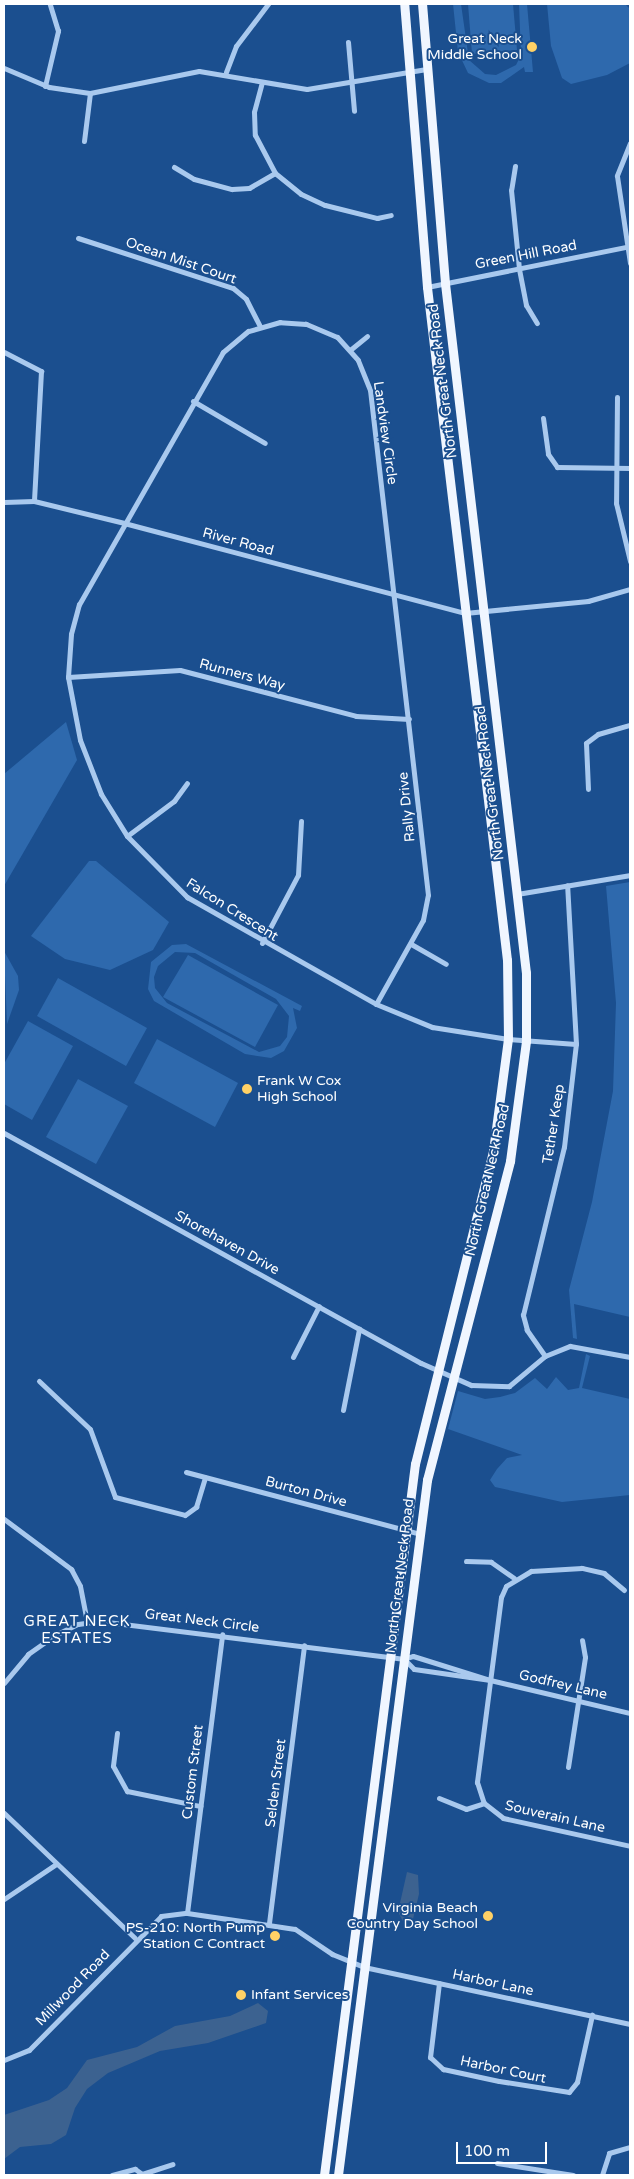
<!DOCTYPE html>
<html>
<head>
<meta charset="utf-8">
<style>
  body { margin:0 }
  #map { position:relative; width:634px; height:2179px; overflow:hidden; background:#1b4f8f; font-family:"Varela Round",sans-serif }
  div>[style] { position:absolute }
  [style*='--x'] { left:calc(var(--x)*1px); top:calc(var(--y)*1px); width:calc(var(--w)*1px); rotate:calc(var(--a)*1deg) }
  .green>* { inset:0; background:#2e69ad }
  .water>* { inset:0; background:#3c6290 }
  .street>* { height:5px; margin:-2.5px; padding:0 2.5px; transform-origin:2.5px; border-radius:2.5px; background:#a9c9ee }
  .primary>* { height:9px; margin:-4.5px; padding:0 4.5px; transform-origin:4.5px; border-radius:4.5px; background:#f0f6ff }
  .dots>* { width:14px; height:14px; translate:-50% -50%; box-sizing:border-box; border:2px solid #1b4f8f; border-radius:50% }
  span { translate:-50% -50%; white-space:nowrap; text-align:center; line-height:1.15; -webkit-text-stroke:4px #1b4f8f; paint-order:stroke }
  .poi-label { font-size:14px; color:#fff }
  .right { translate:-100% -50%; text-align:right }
  .left { translate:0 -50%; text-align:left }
  .street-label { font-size:14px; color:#fff }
  .neighbourhood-label { font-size:15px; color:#fff; letter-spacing:1px }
  .frame { position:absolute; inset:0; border:5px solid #fff; pointer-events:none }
  .scale { position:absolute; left:456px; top:2142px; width:91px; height:22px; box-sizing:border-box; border:2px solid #fff; border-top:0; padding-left:6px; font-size:15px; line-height:18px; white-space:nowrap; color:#fff; -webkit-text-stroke:4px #1b4f8f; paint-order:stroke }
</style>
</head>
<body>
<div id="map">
  <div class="green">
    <div style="clip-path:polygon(453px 4px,461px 4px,469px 60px,485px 74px,496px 75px,516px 65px,521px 55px,519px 4px,527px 4px,533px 72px,525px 72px,524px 67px,501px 83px,489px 83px,468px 73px,458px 52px)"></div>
    <div style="clip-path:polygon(468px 4px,513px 4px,517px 50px,472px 54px)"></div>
    <div style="clip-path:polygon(547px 4px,625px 4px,630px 9px,630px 63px,607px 75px,571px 84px,562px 78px,551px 46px)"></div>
    <div style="clip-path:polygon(66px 722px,77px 760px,4px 886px,4px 774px)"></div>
    <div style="clip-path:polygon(89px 861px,96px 861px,169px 922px,153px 950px,110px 970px,65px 959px,31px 936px)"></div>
    <div style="clip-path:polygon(630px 882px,630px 1317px,574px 1304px,577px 1339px,573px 1338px,569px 1290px,592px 1202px,613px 1091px,616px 1003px,606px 886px)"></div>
    <div style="clip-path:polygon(evenodd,186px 944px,302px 1006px,300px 1011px,293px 1008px,297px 1028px,284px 1051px,271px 1058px,245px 1054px,154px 1001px,148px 989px,151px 962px,172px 945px,186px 944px,175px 952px,195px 953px,276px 999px,289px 1016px,287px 1037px,280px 1046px,259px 1052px,167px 1003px,155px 988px,154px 977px,158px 966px,175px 952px)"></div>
    <div style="clip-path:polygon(4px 951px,18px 976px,19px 990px,7px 1024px)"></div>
    <div style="clip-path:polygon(188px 955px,278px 1005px,255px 1047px,163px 997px)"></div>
    <div style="clip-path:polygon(58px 978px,147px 1028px,126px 1066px,37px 1016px)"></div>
    <div style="clip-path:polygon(28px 1021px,73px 1046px,32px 1120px,4px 1104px,4px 1064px)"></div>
    <div style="clip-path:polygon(157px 1039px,238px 1083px,215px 1127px,134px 1083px)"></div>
    <div style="clip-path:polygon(78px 1079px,128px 1106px,96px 1164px,46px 1137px)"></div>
    <div style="clip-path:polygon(586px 1354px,590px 1356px,582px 1388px,630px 1399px,630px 1495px,562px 1502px,495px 1487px,490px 1480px,497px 1469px,507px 1458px,522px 1455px,448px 1429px,458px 1391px,485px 1399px,500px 1397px,515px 1393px,535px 1378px,547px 1389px,556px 1377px,568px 1390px,579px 1388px)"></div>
  </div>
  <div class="water">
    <div style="clip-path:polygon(407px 1872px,418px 1875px,419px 1894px,413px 1919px,404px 1923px,398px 1912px)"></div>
    <div style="clip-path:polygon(258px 2003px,268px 2011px,266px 2023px,208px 2043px,160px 2051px,108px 2073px,87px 2089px,75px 2108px,66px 2135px,51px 2144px,20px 2147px,4px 2159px,4px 2115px,49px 2100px,67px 2088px,87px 2060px,137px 2047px,175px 2026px,230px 2016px)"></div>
  </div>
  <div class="street">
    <div style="--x:348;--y:42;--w:69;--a:85"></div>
    <div style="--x:4;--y:68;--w:49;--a:22.9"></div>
    <div style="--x:49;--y:87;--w:41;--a:8.3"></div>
    <div style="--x:90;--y:93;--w:111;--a:-11.4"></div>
    <div style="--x:199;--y:71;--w:109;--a:9.5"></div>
    <div style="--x:307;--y:89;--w:121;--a:-9.5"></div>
    <div style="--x:226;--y:72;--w:28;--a:-69"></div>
    <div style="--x:236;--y:46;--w:53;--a:-52.7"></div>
    <div style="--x:262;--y:82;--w:31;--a:105"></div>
    <div style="--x:254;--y:112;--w:23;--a:88"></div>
    <div style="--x:255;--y:135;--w:43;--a:62.2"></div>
    <div style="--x:275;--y:173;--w:33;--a:39"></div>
    <div style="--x:301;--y:194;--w:26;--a:25"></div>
    <div style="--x:325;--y:205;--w:54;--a:14"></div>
    <div style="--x:377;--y:218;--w:14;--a:-12"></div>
    <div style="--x:45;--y:86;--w:57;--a:-76.7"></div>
    <div style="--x:58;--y:31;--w:28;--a:-107"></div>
    <div style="--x:84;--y:141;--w:48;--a:-82.9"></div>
    <div style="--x:630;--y:143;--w:35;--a:112"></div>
    <div style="--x:617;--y:176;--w:88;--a:81.5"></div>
    <div style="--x:515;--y:166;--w:24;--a:99"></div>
    <div style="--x:511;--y:190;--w:79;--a:84.2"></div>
    <div style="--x:519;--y:269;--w:37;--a:79"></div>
    <div style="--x:526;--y:305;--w:21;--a:59"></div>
    <div style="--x:174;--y:167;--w:23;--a:31"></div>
    <div style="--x:194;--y:179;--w:39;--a:15"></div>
    <div style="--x:232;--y:189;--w:17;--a:-3"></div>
    <div style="--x:249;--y:188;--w:30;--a:-30"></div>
    <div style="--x:78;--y:238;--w:163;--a:17.9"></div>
    <div style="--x:233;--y:288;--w:17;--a:40"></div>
    <div style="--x:246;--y:299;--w:30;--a:63"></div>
    <div style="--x:427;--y:287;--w:207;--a:-11.4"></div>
    <div style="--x:350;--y:350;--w:22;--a:-39"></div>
    <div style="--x:4;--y:352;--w:42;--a:27.2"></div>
    <div style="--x:41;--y:371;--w:130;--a:93.1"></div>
    <div style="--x:617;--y:397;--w:106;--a:90.5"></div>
    <div style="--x:616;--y:503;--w:60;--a:76.4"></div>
    <div style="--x:193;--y:401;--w:83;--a:30.3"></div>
    <div style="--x:543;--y:418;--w:36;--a:82"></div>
    <div style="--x:548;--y:454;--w:16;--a:55"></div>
    <div style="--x:557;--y:467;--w:73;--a:0.8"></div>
    <div style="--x:4;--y:502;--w:30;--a:-2"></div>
    <div style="--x:34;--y:501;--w:93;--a:13.7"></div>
    <div style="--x:124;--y:523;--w:353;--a:14.8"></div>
    <div style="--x:465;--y:613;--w:124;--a:-5.6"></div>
    <div style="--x:588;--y:601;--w:44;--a:-15.9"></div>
    <div style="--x:68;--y:677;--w:112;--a:-3.6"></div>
    <div style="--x:180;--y:670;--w:182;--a:14.6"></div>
    <div style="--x:356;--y:716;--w:53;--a:3.2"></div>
    <div style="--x:588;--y:789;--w:46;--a:-92.5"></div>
    <div style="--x:586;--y:743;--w:15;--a:-37"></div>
    <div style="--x:598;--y:734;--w:33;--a:-16"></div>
    <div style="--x:127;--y:836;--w:59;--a:-36.7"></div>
    <div style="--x:174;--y:801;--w:22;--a:-54"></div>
    <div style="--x:517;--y:894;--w:115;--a:-9.5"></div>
    <div style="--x:262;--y:943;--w:77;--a:-62.1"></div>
    <div style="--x:298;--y:875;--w:54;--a:-86.8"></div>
    <div style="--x:411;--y:944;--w:40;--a:29.7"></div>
    <div style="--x:376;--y:1004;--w:96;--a:-60.8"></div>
    <div style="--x:423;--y:920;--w:25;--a:-79"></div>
    <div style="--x:428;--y:895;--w:508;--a:-96.55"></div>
    <div style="--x:370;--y:390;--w:32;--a:-112"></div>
    <div style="--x:358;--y:360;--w:31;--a:-132"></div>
    <div style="--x:337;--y:337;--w:34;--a:-157"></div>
    <div style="--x:306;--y:324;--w:26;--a:-176"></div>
    <div style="--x:280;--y:322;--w:33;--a:164"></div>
    <div style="--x:248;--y:331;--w:33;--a:140"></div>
    <div style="--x:223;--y:352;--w:290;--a:119.7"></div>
    <div style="--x:79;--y:604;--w:31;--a:105"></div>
    <div style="--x:71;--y:634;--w:43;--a:94"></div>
    <div style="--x:68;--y:677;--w:64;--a:79.2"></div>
    <div style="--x:80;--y:740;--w:58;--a:68.7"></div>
    <div style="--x:101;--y:794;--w:49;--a:58.2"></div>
    <div style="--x:127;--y:836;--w:86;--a:45.5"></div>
    <div style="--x:187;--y:897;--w:217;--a:29.5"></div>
    <div style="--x:376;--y:1004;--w:61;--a:22.3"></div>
    <div style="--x:432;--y:1027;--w:77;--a:9"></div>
    <div style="--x:508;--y:1039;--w:68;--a:4.2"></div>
    <div style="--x:4;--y:1133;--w:476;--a:28.9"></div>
    <div style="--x:421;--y:1363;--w:55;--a:23.7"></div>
    <div style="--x:471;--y:1385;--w:38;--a:2"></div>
    <div style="--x:509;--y:1386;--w:47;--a:-39.8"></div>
    <div style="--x:545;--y:1356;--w:27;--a:-22"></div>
    <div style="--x:570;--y:1346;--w:61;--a:10.4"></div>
    <div style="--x:545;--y:1356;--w:32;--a:-125"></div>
    <div style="--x:527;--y:1330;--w:16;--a:-105"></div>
    <div style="--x:523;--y:1315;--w:173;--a:-76.3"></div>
    <div style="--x:564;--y:1147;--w:104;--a:-83.4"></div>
    <div style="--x:576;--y:1044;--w:159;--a:-93.2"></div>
    <div style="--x:293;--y:1357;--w:57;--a:-63"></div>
    <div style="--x:39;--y:1381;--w:70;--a:43.3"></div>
    <div style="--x:90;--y:1429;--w:72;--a:69.8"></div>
    <div style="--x:115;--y:1497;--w:72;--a:14.4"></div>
    <div style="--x:185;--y:1515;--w:14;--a:-36"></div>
    <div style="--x:196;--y:1507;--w:31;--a:-73"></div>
    <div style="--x:343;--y:1410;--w:83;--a:-78.8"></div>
    <div style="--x:186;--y:1472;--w:242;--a:14.8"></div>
    <div style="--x:4;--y:1519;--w:84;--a:36.7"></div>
    <div style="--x:71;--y:1569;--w:19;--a:62"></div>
    <div style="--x:80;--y:1586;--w:37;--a:79"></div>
    <div style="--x:466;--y:1561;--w:25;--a:2"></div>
    <div style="--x:491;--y:1562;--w:28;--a:35"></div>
    <div style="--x:624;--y:1590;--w:26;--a:-140"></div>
    <div style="--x:604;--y:1573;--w:23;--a:-167"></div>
    <div style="--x:582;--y:1568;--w:51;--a:176.6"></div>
    <div style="--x:531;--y:1571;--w:29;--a:149"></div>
    <div style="--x:506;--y:1586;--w:12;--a:114"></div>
    <div style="--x:501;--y:1597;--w:187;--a:97.4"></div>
    <div style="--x:477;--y:1782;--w:22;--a:72"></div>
    <div style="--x:484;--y:1803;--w:24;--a:38"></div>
    <div style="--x:503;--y:1818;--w:130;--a:12.4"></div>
    <div style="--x:404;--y:1659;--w:14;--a:45"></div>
    <div style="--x:414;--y:1669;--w:77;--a:8.2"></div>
    <div style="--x:490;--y:1680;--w:144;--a:13.3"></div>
    <div style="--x:4;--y:1683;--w:38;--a:-50"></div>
    <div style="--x:28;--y:1654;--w:33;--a:-35"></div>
    <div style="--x:55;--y:1635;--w:25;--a:-26"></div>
    <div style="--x:78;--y:1624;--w:21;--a:-8"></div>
    <div style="--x:99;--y:1621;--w:306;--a:7.1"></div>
    <div style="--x:403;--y:1659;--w:10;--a:-17"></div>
    <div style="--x:413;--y:1656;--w:81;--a:17.3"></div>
    <div style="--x:117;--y:1733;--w:33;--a:97"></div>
    <div style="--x:113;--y:1766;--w:29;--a:61"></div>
    <div style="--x:127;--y:1791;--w:75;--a:11.6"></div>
    <div style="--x:568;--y:1767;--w:111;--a:-81.2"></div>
    <div style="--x:585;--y:1657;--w:17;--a:-100"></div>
    <div style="--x:439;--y:1798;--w:29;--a:22"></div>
    <div style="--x:466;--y:1809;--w:19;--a:-18"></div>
    <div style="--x:4;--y:1813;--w:181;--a:43.7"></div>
    <div style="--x:4;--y:1899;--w:63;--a:-33.9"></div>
    <div style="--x:187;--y:1913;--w:281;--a:-82.8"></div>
    <div style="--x:269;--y:1923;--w:280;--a:-82.8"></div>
    <div style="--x:439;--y:1983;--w:75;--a:96.9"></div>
    <div style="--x:430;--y:2057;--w:18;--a:43"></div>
    <div style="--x:443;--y:2069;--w:57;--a:12.1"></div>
    <div style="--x:499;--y:2081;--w:71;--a:8.9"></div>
    <div style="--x:569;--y:2092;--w:13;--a:-51"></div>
    <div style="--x:577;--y:2082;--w:69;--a:-77.4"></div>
    <div style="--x:4;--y:2060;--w:27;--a:-22"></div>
    <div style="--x:29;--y:2050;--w:188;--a:-45.4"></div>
    <div style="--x:161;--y:1916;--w:26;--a:-7"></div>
    <div style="--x:187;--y:1913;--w:109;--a:8.4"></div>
    <div style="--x:295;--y:1929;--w:45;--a:34"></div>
    <div style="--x:332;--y:1954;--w:35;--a:22"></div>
    <div style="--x:364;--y:1967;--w:272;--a:12.1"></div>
    <div style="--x:497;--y:2163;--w:77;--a:9"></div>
    <div style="--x:142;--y:2174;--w:32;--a:-18"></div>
    <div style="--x:112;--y:2175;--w:24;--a:-15"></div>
    <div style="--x:135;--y:2169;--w:9;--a:36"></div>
    <div style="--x:602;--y:2175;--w:23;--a:-72"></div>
    <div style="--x:609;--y:2153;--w:22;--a:-16"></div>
  </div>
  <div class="primary">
    <div style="--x:324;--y:2175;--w:717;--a:-82.71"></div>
    <div style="--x:415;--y:1464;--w:323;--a:-76"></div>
    <div style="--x:493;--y:1151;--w:113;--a:-82.4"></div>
    <div style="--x:508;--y:1039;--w:79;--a:-90.7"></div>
    <div style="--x:507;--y:960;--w:678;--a:-96.78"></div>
    <div style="--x:427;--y:287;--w:284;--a:-94.6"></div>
    <div style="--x:338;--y:2175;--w:701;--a:-82.7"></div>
    <div style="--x:427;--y:1480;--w:330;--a:-75.4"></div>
    <div style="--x:510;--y:1161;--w:121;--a:-82.4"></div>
    <div style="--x:526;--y:1041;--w:68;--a:-90"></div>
    <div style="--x:526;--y:973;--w:695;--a:-96.7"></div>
    <div style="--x:445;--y:283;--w:280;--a:-94.7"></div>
  </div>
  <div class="dots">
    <div style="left:532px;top:47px;background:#ffd166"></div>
    <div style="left:247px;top:1089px;background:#ffd166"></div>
    <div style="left:488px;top:1916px;background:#ffd166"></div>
    <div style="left:275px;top:1936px;background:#ffd166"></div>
    <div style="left:241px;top:1995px;background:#ffd166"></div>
  </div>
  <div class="poi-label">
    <span class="right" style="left:522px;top:47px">Great Neck<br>Middle School</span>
    <span class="left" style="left:257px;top:1089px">Frank W Cox<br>High School</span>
    <span class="right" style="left:478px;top:1916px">Virginia Beach<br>Country Day School</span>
    <span class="right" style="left:265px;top:1936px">PS-210: North Pump<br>Station C Contract</span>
    <span class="left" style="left:251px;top:1995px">Infant Services</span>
  </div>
  <div class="street-label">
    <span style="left:526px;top:255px;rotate:-11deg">Green Hill Road</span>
    <span style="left:181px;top:261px;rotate:19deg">Ocean Mist Court</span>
    <span style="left:443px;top:381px;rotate:-97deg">North Great Neck Road</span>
    <span style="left:385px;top:433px;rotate:82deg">Landview Circle</span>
    <span style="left:238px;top:542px;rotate:15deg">River Road</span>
    <span style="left:242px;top:675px;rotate:15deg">Runners Way</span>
    <span style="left:490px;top:783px;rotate:-97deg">North Great Neck Road</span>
    <span style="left:407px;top:807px;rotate:-96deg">Rally Drive</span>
    <span style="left:232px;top:910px;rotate:32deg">Falcon Crescent</span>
    <span style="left:554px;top:1124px;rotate:-81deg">Tether Keep</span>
    <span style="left:488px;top:1180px;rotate:-77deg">North Great Neck Road</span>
    <span style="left:227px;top:1243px;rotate:29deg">Shorehaven Drive</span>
    <span style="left:306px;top:1492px;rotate:15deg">Burton Drive</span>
    <span style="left:400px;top:1576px;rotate:-83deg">North Great Neck Road</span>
    <span style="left:202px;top:1621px;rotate:7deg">Great Neck Circle</span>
    <span style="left:563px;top:1685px;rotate:13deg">Godfrey Lane</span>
    <span style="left:193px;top:1772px;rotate:-83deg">Custom Street</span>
    <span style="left:276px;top:1783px;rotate:-83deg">Selden Street</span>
    <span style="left:555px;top:1817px;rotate:13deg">Souverain Lane</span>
    <span style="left:493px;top:1983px;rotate:12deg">Harbor Lane</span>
    <span style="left:73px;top:1988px;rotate:-46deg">Millwood Road</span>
    <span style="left:503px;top:2070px;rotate:12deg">Harbor Court</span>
  </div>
  <div class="neighbourhood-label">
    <span style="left:77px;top:1630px">GREAT NECK<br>ESTATES</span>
  </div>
  <div class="frame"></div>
  <div class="scale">100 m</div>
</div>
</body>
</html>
